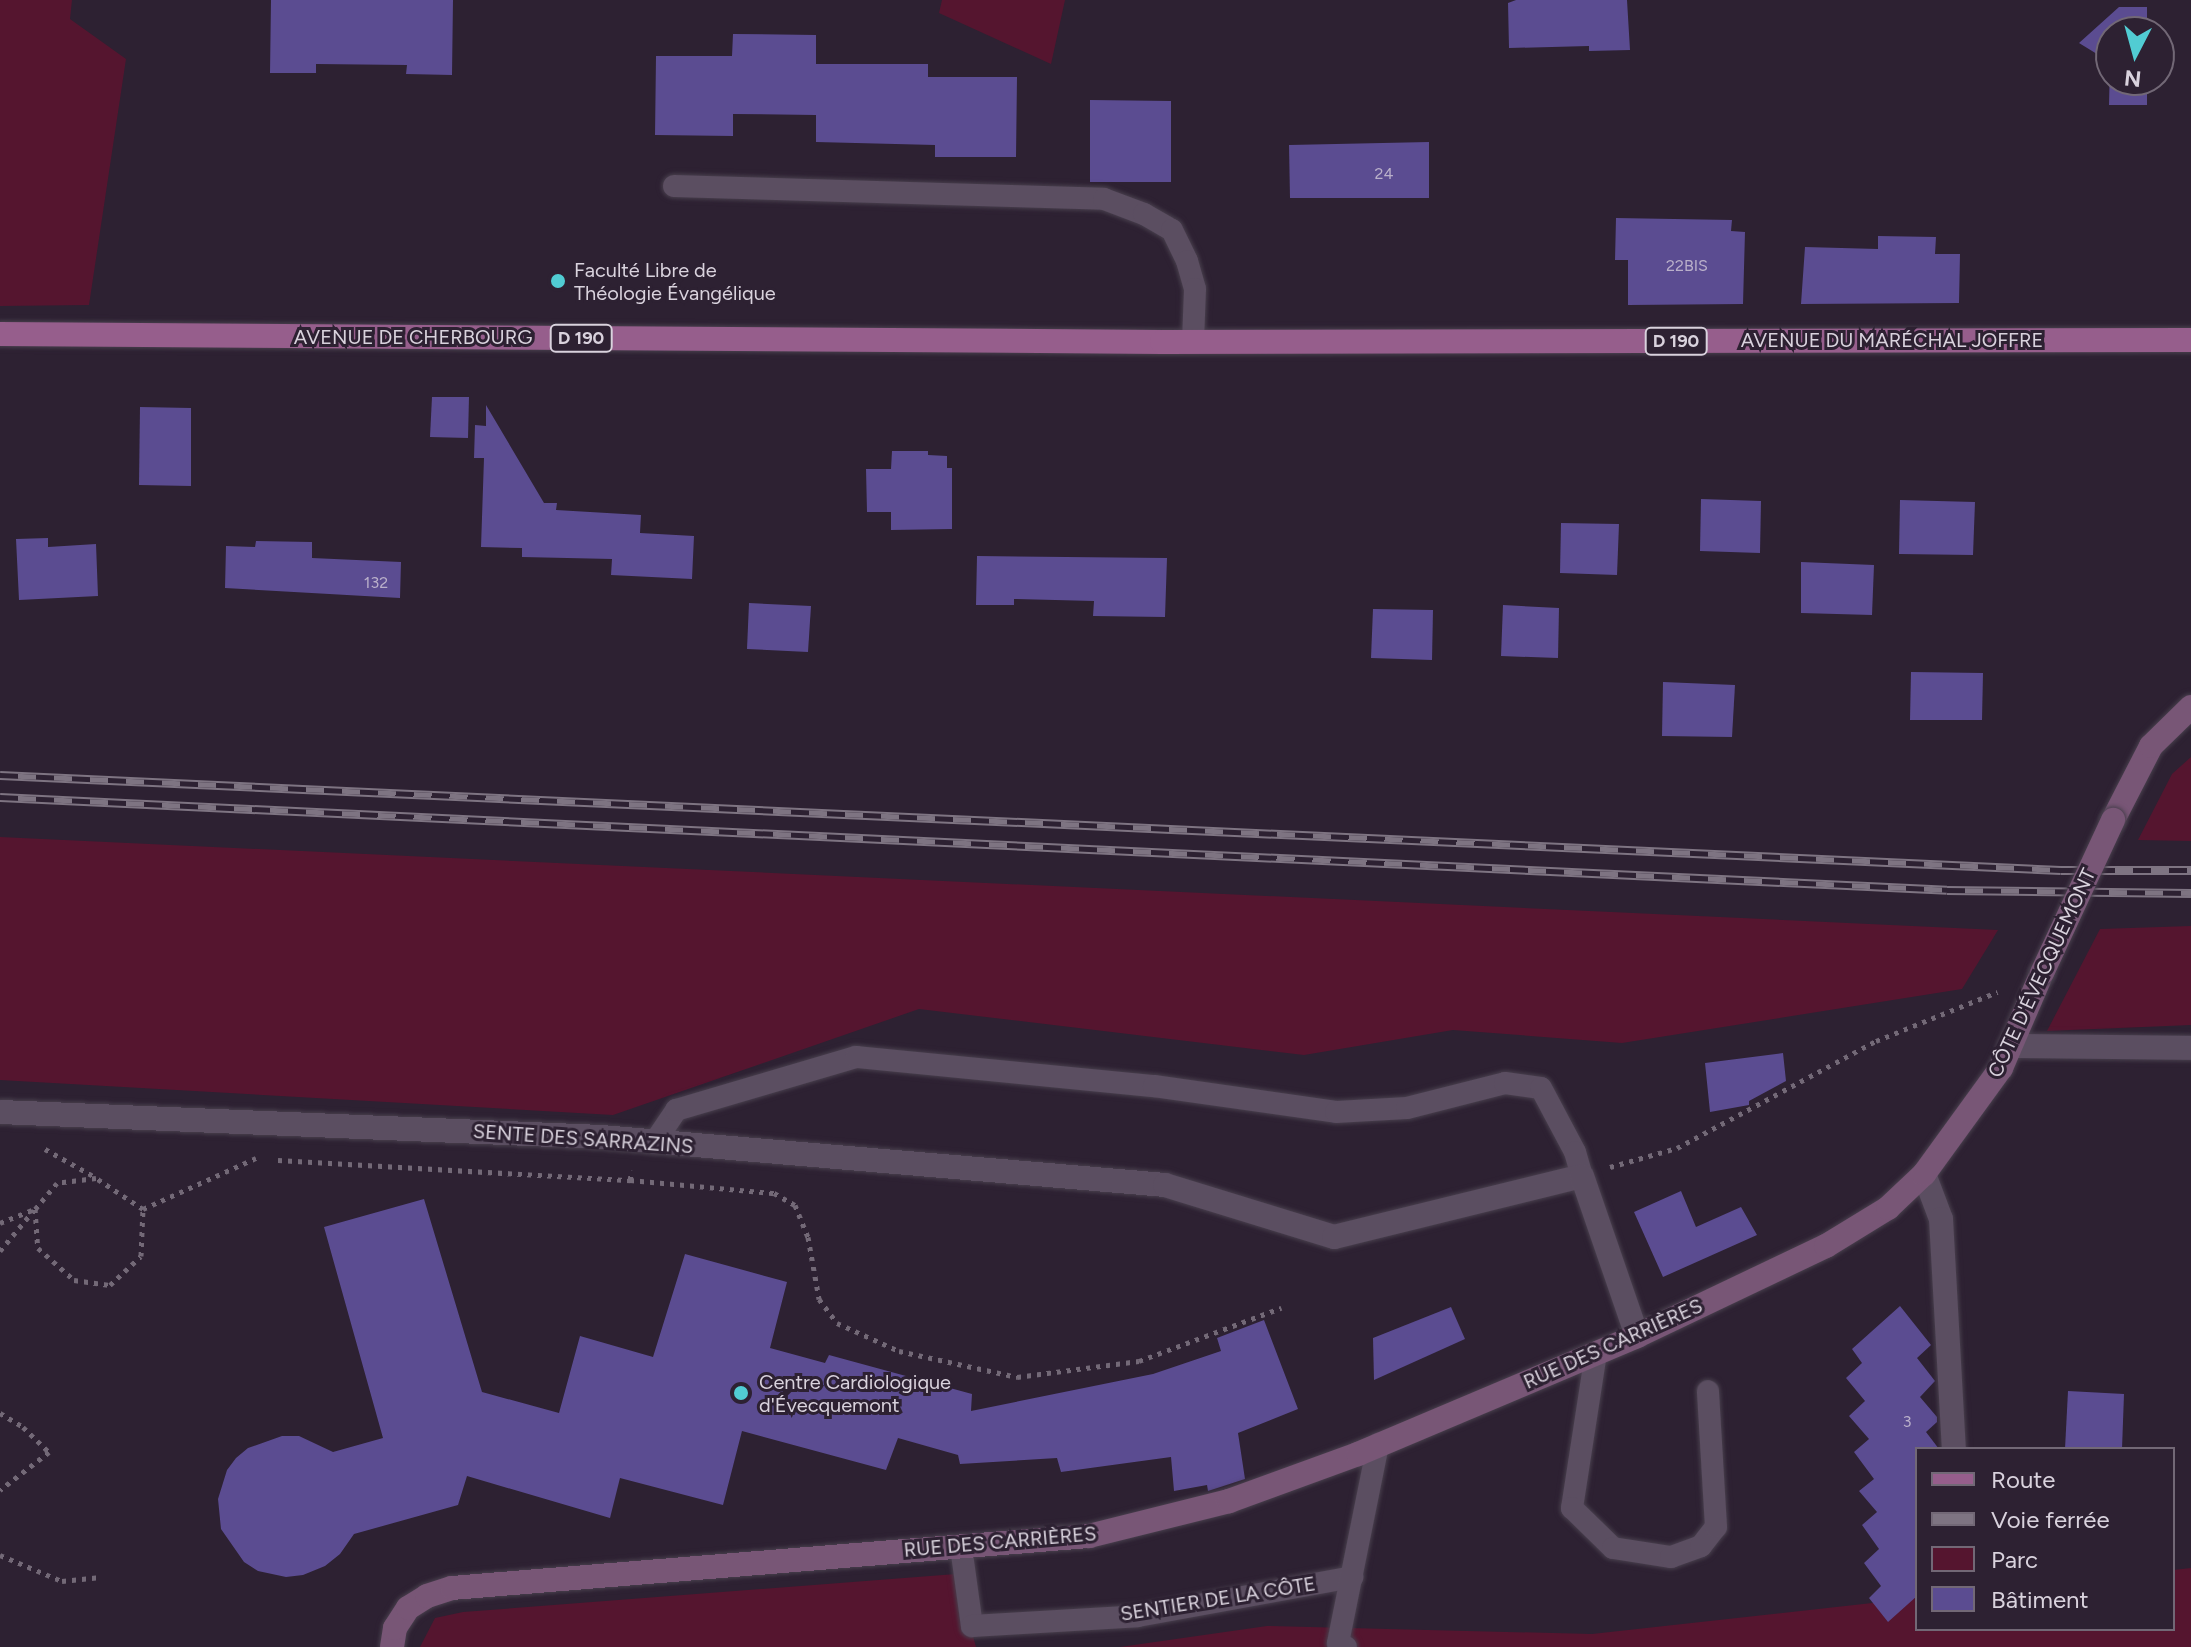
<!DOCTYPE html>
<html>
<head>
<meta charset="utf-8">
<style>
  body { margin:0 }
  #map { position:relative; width:2191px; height:1647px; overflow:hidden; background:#2d2132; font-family:Figtree,sans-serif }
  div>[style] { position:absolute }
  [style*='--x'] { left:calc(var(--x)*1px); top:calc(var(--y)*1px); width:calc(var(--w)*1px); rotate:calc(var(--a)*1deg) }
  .green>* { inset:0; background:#55152f }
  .building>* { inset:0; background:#5b4c91 }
  .path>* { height:5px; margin-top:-2.5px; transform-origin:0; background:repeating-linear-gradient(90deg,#736977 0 4px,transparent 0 10px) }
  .roads { filter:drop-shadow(0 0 2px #483f4d) drop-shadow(0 0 2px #483f4d) }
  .lane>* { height:22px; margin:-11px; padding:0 11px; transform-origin:11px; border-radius:11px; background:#5b4e61 }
  .street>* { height:24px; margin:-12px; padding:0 12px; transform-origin:12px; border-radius:12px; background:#5b4e61 }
  .secondary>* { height:24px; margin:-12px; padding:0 12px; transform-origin:12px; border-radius:12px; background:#785676 }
  .primary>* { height:24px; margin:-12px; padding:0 12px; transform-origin:12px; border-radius:12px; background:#965e8c }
  .rail>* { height:9px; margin-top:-4.5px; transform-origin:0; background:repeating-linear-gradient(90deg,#2d2132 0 18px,#7e7482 0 36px); box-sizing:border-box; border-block:2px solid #7e7482 }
  .bridges { filter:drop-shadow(0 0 2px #483f4d) drop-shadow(0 0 2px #483f4d) }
  .secondary-bridge>* { height:24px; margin:-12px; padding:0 12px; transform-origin:12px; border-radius:12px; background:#785676 }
  .dots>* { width:22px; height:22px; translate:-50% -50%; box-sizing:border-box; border:4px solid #2d2132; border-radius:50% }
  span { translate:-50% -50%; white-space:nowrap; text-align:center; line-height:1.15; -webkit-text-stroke:6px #2d2132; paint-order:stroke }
  .number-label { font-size:16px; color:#bab0ca }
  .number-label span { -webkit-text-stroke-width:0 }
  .shield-label span { padding:2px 6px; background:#2d2132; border:2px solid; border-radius:6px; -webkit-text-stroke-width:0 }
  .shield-label { font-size:18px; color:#d9d2dd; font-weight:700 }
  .poi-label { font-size:20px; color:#d9d2dd }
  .left { translate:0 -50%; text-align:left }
  .street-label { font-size:20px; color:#d9d2dd }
  .legend { position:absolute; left:1915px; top:1447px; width:260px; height:184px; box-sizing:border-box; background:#2d2132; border:2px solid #726876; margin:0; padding:10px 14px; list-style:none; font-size:24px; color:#d9d2dd }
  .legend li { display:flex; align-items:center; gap:16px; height:40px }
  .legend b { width:40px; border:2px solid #726876 }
  .north { position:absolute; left:2095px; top:16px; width:80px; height:80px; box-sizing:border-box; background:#2d2132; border:2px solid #726876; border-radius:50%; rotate:186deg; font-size:22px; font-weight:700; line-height:32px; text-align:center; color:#d9d2dd }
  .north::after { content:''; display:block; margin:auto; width:28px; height:36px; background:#51ccd3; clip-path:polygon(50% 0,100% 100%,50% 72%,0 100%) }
</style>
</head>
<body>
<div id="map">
  <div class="green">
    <div style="clip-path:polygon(0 0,72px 0,70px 19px,126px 59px,89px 305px,0 306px)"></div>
    <div style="clip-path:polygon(942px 0,1065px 0,1051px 64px,939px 13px)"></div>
    <div style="clip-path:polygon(2191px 757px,2191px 841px,2138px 840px,2172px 774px)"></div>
    <div style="clip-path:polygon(0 837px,1998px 930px,1962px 989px,1622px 1043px,1453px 1030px,1304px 1055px,919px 1009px,613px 1115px,0 1080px)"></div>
    <div style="clip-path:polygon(2191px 926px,2191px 1025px,2047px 1031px,2100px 929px)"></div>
    <div style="clip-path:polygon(2191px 1568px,2191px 1647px,1120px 1647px,1267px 1626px,1592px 1634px,1917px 1598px,1917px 1629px,2173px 1629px,2173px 1570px)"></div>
    <div style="clip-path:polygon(956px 1574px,976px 1647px,420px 1647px,435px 1618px,463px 1612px)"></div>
  </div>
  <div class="building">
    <div style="clip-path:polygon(271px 0,453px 0,452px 75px,406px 74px,407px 65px,316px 64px,316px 73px,270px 73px)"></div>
    <div style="clip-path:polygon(1516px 0,1627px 0,1630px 50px,1589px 51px,1589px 46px,1509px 48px,1508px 3px)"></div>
    <div style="clip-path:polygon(2119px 7px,2147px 7px,2147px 32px,2111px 32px,2111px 80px,2147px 80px,2147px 105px,2109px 105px,2110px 62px,2079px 43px)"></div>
    <div style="clip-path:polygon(733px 34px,816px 35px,816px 64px,928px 64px,928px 77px,1017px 77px,1016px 157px,935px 157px,935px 145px,816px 142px,816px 115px,733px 114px,733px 136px,655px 135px,656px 56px,732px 56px)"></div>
    <div style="clip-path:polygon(1090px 100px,1171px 101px,1171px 182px,1090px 182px)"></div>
    <div style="clip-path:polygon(1429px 142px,1429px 198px,1290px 198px,1289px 145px)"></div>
    <div style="clip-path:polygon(1616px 218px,1732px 220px,1731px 231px,1745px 232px,1743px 304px,1628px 305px,1628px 260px,1615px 260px)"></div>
    <div style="clip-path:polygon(1878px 236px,1936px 237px,1935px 254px,1960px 254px,1959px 303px,1801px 304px,1805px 247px,1878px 249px)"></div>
    <div style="clip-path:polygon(432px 397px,469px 397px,468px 438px,430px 437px)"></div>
    <div style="clip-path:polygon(486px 405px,544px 503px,557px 503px,556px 510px,641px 515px,640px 533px,694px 536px,692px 579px,611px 575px,612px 559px,522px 557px,522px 548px,481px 547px,484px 458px,474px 458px,475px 425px,486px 426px)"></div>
    <div style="clip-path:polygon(140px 407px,191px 408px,191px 486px,139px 485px)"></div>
    <div style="clip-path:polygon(892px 451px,928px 451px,928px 455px,947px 456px,947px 468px,952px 468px,952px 529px,891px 530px,891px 512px,867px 512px,866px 469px,891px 469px)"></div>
    <div style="clip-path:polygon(1701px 499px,1761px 501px,1760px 553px,1700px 551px)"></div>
    <div style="clip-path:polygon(1900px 500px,1975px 502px,1973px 555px,1899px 554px)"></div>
    <div style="clip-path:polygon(1561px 523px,1619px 524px,1617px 575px,1560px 573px)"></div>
    <div style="clip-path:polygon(48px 538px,48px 547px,96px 544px,98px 596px,19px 600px,16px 539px)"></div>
    <div style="clip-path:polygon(256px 541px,312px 542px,312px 558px,401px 562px,400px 598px,225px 588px,226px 546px,255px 547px)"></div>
    <div style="clip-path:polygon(977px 556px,1167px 558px,1165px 617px,1093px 616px,1094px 601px,1014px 599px,1014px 605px,976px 605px)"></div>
    <div style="clip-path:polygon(1801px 562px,1874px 565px,1872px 615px,1801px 613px)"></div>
    <div style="clip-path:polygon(749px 603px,811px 606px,808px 652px,747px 649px)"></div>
    <div style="clip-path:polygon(1503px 605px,1559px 608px,1558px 658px,1501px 656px)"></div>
    <div style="clip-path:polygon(1373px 609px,1433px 610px,1432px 660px,1371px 658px)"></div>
    <div style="clip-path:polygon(1911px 672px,1983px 673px,1982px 720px,1910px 720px)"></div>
    <div style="clip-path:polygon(1663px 682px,1735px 685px,1732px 737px,1662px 736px)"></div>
    <div style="clip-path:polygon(1783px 1053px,1786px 1081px,1749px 1101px,1749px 1105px,1710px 1112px,1705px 1063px)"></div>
    <div style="clip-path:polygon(1681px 1191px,1696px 1227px,1741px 1207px,1757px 1235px,1663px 1277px,1634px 1212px)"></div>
    <div style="clip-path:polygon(424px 1199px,482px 1392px,559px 1413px,580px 1336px,653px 1357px,685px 1254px,787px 1282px,770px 1348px,825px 1363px,829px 1355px,972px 1394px,971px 1411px,1153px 1374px,1221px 1351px,1217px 1338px,1264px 1320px,1298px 1409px,1238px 1433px,1245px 1479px,1208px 1491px,1207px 1485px,1174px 1491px,1171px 1457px,1061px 1472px,1057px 1458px,960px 1464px,958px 1455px,898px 1438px,886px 1470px,742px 1431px,723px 1505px,620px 1478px,610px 1518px,467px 1476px,458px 1505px,354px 1534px,340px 1554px,325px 1566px,303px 1575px,286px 1577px,258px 1571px,244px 1562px,221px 1529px,218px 1499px,227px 1470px,236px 1458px,248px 1448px,282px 1436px,299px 1436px,333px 1452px,383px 1438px,324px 1227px)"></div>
    <div style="clip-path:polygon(1900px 1306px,1931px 1345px,1917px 1358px,1935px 1381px,1920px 1397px,1937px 1417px,1937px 1422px,1926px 1432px,1939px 1449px,1917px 1449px,1917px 1596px,1888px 1622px,1869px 1598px,1881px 1586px,1864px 1563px,1879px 1549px,1862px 1525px,1877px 1512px,1859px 1491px,1874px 1479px,1854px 1452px,1869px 1439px,1849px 1416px,1865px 1401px,1846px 1378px,1862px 1363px,1852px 1349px)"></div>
    <div style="clip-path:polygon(1451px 1307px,1465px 1339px,1374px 1380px,1373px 1338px)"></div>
    <div style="clip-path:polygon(2068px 1391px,2124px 1394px,2122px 1449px,2065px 1449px)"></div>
  </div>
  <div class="path">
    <div style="--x:45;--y:1149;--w:57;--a:29.2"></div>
    <div style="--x:278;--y:1160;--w:353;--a:3.3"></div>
    <div style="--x:630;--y:1180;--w:10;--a:-79"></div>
    <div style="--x:1610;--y:1167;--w:70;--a:-15.8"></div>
    <div style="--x:1677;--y:1148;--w:226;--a:-28.3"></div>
    <div style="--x:1876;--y:1041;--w:131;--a:-22"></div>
    <div style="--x:630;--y:1180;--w:145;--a:5.2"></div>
    <div style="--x:774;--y:1193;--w:24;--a:30"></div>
    <div style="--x:795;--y:1205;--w:35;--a:68"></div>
    <div style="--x:808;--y:1237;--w:63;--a:79.9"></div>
    <div style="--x:819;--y:1299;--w:30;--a:53"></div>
    <div style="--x:837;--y:1323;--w:68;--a:24.3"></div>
    <div style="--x:899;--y:1351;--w:121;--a:12.4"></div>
    <div style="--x:1017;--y:1377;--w:123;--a:-7.5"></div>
    <div style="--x:1139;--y:1361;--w:152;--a:-20.5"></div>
    <div style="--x:143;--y:1209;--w:56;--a:-146.6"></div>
    <div style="--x:96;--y:1178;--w:39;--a:173"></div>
    <div style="--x:57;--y:1183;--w:34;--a:130"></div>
    <div style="--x:35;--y:1209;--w:39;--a:86"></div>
    <div style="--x:38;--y:1248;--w:48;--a:41.6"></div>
    <div style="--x:74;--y:1280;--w:36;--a:8"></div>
    <div style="--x:110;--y:1285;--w:42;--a:-43.1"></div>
    <div style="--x:141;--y:1256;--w:47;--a:-87.6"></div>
    <div style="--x:143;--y:1209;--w:124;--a:-24.3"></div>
    <div style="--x:0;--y:1223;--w:35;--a:-22"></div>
    <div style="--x:0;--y:1251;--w:53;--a:-50.3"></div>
    <div style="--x:0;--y:1413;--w:27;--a:31"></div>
    <div style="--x:23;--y:1427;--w:36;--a:44"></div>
    <div style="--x:49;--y:1452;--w:62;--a:142.2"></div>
    <div style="--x:0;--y:1555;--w:67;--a:22.8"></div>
    <div style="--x:62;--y:1581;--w:39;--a:-6"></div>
  </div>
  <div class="roads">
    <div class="lane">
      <div style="--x:674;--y:186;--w:430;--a:1.7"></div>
      <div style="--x:1104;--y:199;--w:43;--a:20.6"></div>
      <div style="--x:1144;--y:214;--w:32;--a:30"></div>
      <div style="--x:1172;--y:230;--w:34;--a:64"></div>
      <div style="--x:1187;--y:261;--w:29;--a:74"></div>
      <div style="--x:1195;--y:289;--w:52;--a:92.2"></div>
      <div style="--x:654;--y:1143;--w:40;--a:-56"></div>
      <div style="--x:676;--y:1110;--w:188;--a:-16.4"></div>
      <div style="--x:856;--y:1057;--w:299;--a:5.6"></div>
      <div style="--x:1154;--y:1086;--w:184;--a:8.1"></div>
      <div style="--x:1336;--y:1112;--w:71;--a:-3.2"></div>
      <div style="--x:1407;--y:1108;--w:101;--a:-14.3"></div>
      <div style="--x:1505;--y:1083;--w:36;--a:8"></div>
      <div style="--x:1541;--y:1088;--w:72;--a:62"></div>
      <div style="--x:1575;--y:1152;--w:25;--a:74"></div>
      <div style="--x:1596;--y:1353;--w:157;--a:98.8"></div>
      <div style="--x:1572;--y:1508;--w:57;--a:44.3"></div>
      <div style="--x:1613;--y:1548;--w:59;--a:8.8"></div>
      <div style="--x:1671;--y:1557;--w:32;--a:-20"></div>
      <div style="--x:1701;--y:1546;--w:24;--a:-52"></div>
      <div style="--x:1716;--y:1527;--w:136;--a:-93.4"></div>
      <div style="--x:961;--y:1547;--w:80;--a:82.1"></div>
      <div style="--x:972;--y:1626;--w:166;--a:-3.4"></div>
      <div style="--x:1138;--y:1616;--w:218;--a:-10.3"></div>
      <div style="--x:1346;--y:1647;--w:9;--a:-153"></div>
      <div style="--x:1338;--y:1643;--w:203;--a:-78.6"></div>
    </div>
    <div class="street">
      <div style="--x:2010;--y:1046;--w:181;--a:0.6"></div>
      <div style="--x:0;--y:1112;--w:603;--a:2.38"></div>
      <div style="--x:602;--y:1137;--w:565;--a:4.87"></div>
      <div style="--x:1165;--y:1185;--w:177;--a:17.1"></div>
      <div style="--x:1334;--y:1237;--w:255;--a:-13.8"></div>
      <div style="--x:1582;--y:1176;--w:169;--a:71"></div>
      <div style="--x:1924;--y:1174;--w:48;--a:69.3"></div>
      <div style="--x:1941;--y:1219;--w:230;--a:86.8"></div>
    </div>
    <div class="secondary">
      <div style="--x:2113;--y:820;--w:83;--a:-62.8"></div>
      <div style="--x:2151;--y:746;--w:56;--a:-44.3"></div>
      <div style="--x:392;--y:1647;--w:19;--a:-81"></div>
      <div style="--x:395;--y:1628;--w:24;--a:-57"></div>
      <div style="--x:408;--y:1608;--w:22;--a:-32"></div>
      <div style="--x:427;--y:1596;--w:26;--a:-18"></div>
      <div style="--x:452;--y:1588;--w:639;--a:-4.67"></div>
      <div style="--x:1089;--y:1536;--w:144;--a:-14"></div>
      <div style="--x:1229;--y:1501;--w:137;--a:-20"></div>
      <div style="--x:1358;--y:1454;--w:303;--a:-22.9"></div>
      <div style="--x:1637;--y:1336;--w:209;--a:-25.5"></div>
      <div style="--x:1826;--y:1246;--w:73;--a:-31.5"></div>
      <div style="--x:1888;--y:1208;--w:50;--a:-43.4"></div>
      <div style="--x:1924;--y:1174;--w:131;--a:-54"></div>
      <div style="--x:2001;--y:1068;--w:103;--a:-66.7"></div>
    </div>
    <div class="primary">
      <div style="--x:0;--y:334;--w:1162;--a:0.39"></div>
      <div style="--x:1162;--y:342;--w:1029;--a:-0.11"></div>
    </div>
  </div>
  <div class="rail">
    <div style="--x:0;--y:775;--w:2063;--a:2.64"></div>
    <div style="--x:2061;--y:870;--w:130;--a:0"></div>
    <div style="--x:0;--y:797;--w:1949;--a:2.73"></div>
    <div style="--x:1947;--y:890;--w:244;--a:0.7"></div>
  </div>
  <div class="bridges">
    <div class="secondary-bridge">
      <div style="--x:2042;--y:973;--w:169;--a:-65.1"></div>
    </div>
  </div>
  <div class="dots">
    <div style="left:558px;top:281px;background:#51ccd3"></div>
    <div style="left:741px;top:1393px;background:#51ccd3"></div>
  </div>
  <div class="number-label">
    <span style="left:1384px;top:174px">24</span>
    <span style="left:1687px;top:266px">22BIS</span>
    <span style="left:376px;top:583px">132</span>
    <span style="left:1907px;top:1422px">3</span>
  </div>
  <div class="shield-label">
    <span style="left:581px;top:338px">D 190</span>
    <span style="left:1676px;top:341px">D 190</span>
  </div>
  <div class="poi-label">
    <span class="left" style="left:574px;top:282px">Faculté Libre de<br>Théologie Évangélique</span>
    <span class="left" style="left:759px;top:1394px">Centre Cardiologique<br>d'Évecquemont</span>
  </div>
  <div class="street-label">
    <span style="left:413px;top:337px">AVENUE DE CHERBOURG</span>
    <span style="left:1892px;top:340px">AVENUE DU MARÉCHAL JOFFRE</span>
    <span style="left:2042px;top:973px;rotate:-65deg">CÔTE D'ÉVECQUEMONT</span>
    <span style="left:583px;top:1139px;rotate:4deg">SENTE DES SARRAZINS</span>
    <span style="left:1613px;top:1344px;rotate:-24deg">RUE DES CARRIÈRES</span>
    <span style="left:1000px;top:1542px;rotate:-5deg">RUE DES CARRIÈRES</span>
    <span style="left:1218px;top:1599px;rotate:-9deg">SENTIER DE LA CÔTE</span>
  </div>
  <ul class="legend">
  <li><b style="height:10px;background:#965e8c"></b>Route</li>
  <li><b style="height:10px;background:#7e7482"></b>Voie ferrée</li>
  <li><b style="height:22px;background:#55152f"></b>Parc</li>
  <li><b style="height:22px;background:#5b4c91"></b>Bâtiment</li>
  </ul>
  <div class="north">N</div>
</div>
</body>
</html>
